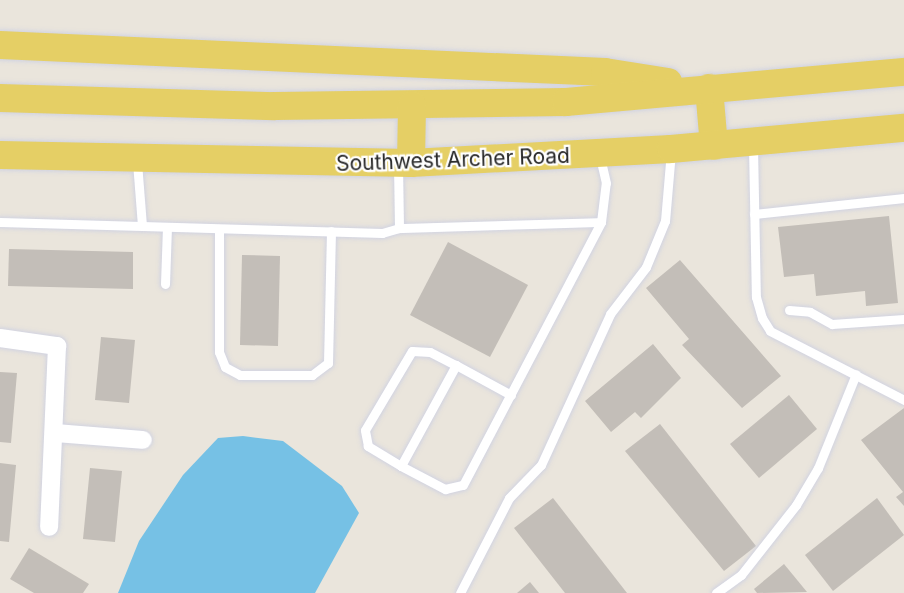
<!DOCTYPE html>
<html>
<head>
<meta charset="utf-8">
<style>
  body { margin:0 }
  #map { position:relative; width:904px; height:593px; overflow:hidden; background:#eae5dc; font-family:Inter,sans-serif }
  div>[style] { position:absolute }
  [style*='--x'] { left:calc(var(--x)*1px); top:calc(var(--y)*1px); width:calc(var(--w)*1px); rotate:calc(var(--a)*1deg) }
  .water>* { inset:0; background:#76c1e5 }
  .building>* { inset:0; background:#c3beb8 }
  .roads { filter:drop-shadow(0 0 2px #d1d3e1) drop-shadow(0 0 2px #d1d3e1) }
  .service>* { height:9px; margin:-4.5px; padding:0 4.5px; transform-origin:4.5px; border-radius:4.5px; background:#fff }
  .minor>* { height:18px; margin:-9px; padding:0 9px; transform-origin:9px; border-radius:9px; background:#fff }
  .primary>* { height:28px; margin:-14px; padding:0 14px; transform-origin:14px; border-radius:14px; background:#e5cf65 }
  span { translate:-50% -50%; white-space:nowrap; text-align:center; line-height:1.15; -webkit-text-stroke:4.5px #fff; paint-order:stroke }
  .street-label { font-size:21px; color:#292929 }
</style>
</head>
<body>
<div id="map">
  <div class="water">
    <div style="clip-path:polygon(243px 436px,283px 441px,342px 486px,359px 513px,315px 593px,118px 593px,139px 541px,183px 475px,218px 438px)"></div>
  </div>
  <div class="building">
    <div style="clip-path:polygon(889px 216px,898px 303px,866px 306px,865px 291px,816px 296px,814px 274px,784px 277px,778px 227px)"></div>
    <div style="clip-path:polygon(448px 242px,528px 285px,490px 357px,410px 315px)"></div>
    <div style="clip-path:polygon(9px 249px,133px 252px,133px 289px,8px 286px)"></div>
    <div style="clip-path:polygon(242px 255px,280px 256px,278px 346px,240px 345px)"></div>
    <div style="clip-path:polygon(680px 260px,781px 376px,742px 408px,682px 345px,689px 339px,646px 288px)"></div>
    <div style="clip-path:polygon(101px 337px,135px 340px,129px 403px,95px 400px)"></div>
    <div style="clip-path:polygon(653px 344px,681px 378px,641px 418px,635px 412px,611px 432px,585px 401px)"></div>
    <div style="clip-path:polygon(0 372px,17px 373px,11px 443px,0 442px)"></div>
    <div style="clip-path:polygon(789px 395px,817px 429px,759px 478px,730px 444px)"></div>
    <div style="clip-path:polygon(904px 408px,904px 506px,896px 497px,903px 492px,861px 440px)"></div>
    <div style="clip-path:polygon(660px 424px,756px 546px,724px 571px,625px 451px)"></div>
    <div style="clip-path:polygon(0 463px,16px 465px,9px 542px,0 541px)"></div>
    <div style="clip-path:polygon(90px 468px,122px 471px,115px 542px,83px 539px)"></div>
    <div style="clip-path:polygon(553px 498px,627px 593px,565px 593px,514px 528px)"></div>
    <div style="clip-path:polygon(877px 498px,904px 535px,833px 591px,805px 555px)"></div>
    <div style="clip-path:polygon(29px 548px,89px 584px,83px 593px,34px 593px,10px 579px)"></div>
    <div style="clip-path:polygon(784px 564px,807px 592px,757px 593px,754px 589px)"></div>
    <div style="clip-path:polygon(530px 582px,539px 593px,517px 593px)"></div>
  </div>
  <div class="roads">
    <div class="service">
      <div style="--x:753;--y:146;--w:151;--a:88.9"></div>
      <div style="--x:756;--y:297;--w:22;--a:74"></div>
      <div style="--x:762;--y:318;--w:15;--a:58"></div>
      <div style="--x:770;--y:331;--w:151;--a:27.2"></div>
      <div style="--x:137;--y:162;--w:64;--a:85.5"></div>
      <div style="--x:142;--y:226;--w:240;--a:1.7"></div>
      <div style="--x:382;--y:233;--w:18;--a:-16"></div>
      <div style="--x:399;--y:228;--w:62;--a:-90.9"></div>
      <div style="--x:754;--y:214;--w:151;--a:-6.1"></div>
      <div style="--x:0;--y:222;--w:142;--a:1.6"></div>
      <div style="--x:399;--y:228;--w:202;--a:-1.7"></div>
      <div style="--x:219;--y:229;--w:123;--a:90"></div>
      <div style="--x:219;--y:352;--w:16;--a:68"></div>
      <div style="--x:225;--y:367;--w:17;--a:28"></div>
      <div style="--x:240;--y:375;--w:72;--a:0"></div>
      <div style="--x:312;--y:375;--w:20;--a:-37"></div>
      <div style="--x:328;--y:363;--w:132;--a:-88.7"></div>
      <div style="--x:165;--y:284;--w:56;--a:-88"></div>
      <div style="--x:789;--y:310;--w:21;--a:5"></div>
      <div style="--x:810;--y:312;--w:25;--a:29"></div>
      <div style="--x:832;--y:324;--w:72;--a:-4"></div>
      <div style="--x:511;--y:395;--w:63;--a:-151.4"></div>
      <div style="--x:456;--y:365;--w:115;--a:118.6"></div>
      <div style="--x:401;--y:466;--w:50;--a:27.6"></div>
      <div style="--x:445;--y:489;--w:18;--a:-13"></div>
      <div style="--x:463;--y:485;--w:297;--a:-62.3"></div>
      <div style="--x:601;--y:222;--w:39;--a:-83"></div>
      <div style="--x:606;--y:183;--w:28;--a:-103"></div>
      <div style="--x:401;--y:466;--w:39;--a:-149"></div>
      <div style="--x:368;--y:446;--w:16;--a:-101"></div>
      <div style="--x:365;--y:430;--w:92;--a:-59.3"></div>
      <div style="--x:412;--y:351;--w:18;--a:3"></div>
      <div style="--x:430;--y:352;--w:29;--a:27"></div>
      <div style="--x:460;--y:593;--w:107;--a:-62.7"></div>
      <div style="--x:509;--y:498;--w:46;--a:-45.9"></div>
      <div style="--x:541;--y:465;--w:166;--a:-65.4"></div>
      <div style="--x:610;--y:314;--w:59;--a:-52.5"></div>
      <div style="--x:646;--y:267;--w:50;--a:-67.6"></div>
      <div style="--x:665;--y:221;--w:70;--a:-85.1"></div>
      <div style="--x:716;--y:593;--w:31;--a:-36"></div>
      <div style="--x:741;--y:575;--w:89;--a:-51.8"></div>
      <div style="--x:796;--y:505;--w:43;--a:-59.3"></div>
      <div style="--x:818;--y:468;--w:101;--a:-68"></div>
    </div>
    <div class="minor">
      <div style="--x:0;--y:338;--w:58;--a:8"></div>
      <div style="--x:57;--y:346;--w:181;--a:92.5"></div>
      <div style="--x:55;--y:433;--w:88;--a:4.5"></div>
    </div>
    <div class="primary">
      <div style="--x:0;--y:45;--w:606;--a:2.56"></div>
      <div style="--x:605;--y:72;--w:64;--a:9"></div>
      <div style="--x:709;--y:88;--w:58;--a:85.1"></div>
      <div style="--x:0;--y:98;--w:275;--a:1.7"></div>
      <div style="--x:275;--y:106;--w:291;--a:-0.8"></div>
      <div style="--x:566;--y:102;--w:339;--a:-5.1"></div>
      <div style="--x:0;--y:155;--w:411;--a:1.1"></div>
      <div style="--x:411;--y:163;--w:260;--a:-3.1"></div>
      <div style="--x:671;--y:149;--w:234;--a:-5.2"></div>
      <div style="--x:411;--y:163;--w:58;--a:-89"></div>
    </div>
  </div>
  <div class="street-label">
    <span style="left:453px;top:160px;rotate:-2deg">Southwest Archer Road</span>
  </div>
</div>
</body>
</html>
